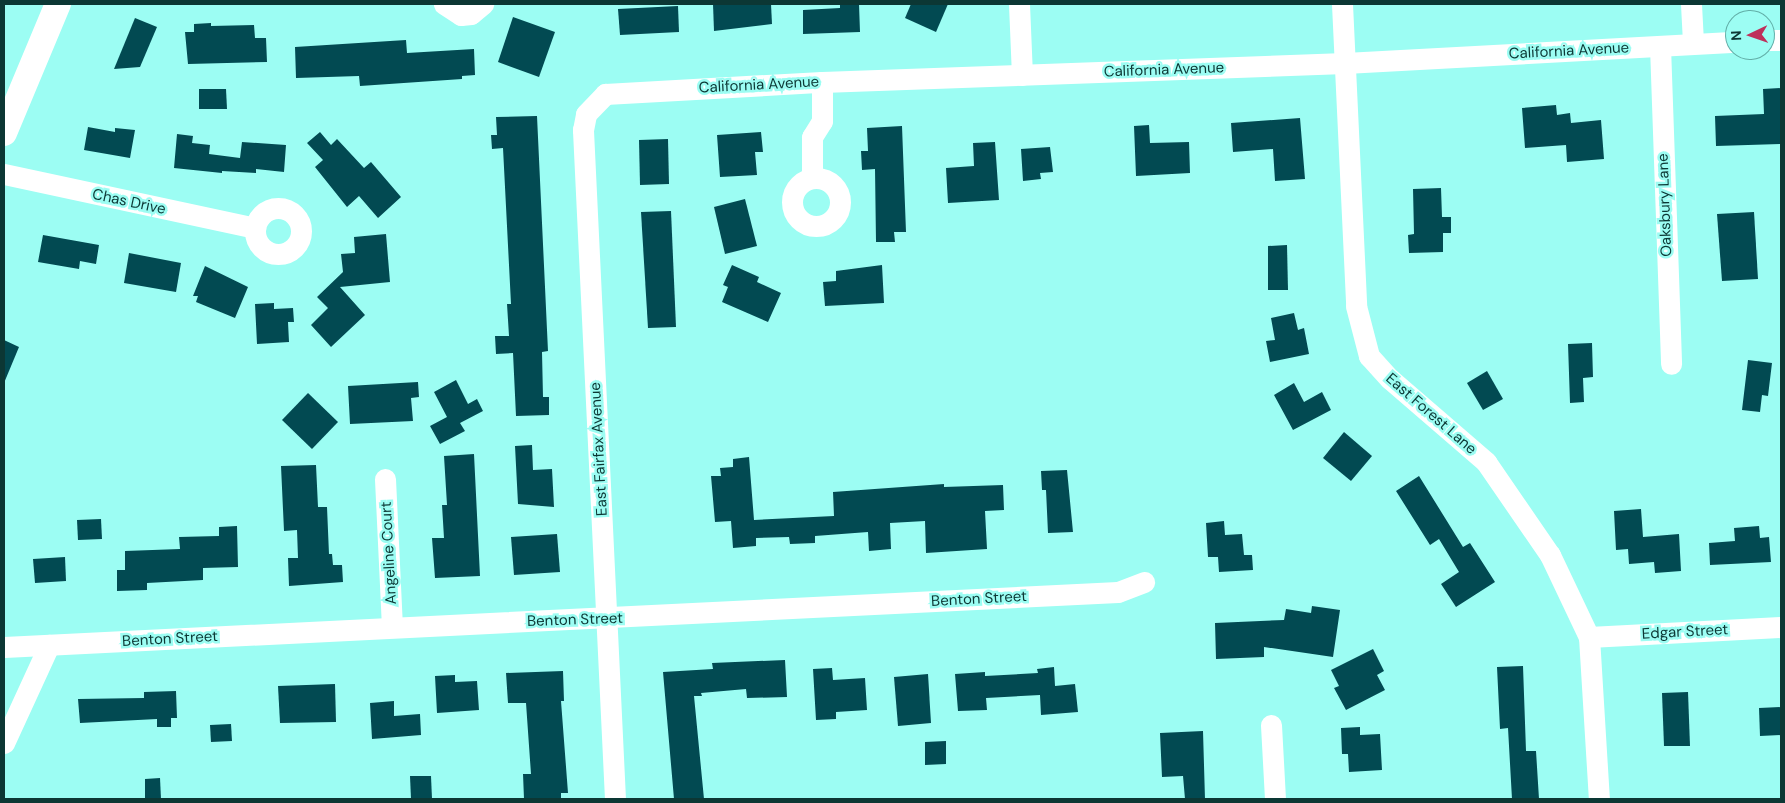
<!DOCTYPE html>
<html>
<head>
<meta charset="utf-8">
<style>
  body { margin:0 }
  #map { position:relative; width:1785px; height:803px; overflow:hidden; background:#9cfdf3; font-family:"DM Sans",sans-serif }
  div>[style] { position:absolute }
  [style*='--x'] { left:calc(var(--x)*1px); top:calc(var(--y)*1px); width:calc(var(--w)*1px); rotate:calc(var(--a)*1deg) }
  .building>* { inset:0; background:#024a52 }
  .minor>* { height:21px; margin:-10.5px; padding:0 10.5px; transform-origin:10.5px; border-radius:10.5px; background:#fff }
  .minor>.ring { margin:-10.5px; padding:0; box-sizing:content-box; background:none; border:21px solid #fff; border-radius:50% }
  .major>* { height:26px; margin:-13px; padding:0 13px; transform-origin:13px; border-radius:13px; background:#fff }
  span { translate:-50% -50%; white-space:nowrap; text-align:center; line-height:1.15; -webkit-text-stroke:5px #9cfdf3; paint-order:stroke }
  .street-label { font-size:15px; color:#0c3734 }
  .frame { position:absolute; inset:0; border:5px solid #0c3734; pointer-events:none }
  .north { position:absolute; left:1725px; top:10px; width:50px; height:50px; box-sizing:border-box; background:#9cfdf3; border:1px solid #62aea7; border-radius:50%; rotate:267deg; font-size:14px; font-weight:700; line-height:20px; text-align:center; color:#0c3734 }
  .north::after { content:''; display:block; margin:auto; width:18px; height:22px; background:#be305b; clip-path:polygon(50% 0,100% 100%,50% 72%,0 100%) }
</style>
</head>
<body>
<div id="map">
  <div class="building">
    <div style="clip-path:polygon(713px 4px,771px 4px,772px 24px,714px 31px)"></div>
    <div style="clip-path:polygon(840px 4px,859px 4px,860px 32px,803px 34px,803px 10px,840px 8px)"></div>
    <div style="clip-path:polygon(911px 4px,948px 4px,936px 32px,905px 18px)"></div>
    <div style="clip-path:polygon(678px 6px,679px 32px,620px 35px,618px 9px)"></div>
    <div style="clip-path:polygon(513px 17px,555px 32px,539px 77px,498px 62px)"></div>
    <div style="clip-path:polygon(135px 18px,157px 27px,140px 67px,114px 69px)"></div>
    <div style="clip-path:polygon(211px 23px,211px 26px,254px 25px,255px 38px,266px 38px,267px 62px,188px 64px,185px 32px,194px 32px,194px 24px)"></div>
    <div style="clip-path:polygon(406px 40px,407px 53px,474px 49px,475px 75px,462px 76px,462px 79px,360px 86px,359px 76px,296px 78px,295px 47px)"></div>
    <div style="clip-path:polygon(1781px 88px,1781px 144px,1716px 146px,1715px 116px,1764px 114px,1763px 89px)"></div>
    <div style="clip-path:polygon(199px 89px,226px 89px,227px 109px,199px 109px)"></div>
    <div style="clip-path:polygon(1556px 105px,1557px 115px,1570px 113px,1571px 123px,1601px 120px,1604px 159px,1567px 162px,1566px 145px,1525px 148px,1522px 108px)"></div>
    <div style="clip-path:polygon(537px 116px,548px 351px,542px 352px,543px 397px,549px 397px,549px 415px,516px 416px,513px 353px,496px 354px,495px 336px,509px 336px,507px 304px,511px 304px,503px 148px,492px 149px,491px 135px,497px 135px,496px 117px)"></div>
    <div style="clip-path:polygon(1300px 118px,1305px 179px,1275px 181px,1273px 149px,1233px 152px,1231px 123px)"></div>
    <div style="clip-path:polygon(1149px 125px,1150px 143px,1189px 142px,1190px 173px,1136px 176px,1134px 126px)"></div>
    <div style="clip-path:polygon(902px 126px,906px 232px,894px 232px,895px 242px,876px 242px,875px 169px,862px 170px,861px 151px,868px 151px,867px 128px)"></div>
    <div style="clip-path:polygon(88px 127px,115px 132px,115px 128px,135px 130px,130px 158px,84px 150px)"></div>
    <div style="clip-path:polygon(320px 132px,331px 145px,337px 139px,364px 168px,371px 162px,401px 197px,378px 218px,359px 196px,347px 207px,315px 167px,323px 160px,307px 143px)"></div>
    <div style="clip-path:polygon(761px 132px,763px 152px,755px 152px,757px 175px,720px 177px,717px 135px)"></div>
    <div style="clip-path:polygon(177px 134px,193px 136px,192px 143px,210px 145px,209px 154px,240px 158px,242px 142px,286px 145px,284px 172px,256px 169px,256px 173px,222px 171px,222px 173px,174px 168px)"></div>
    <div style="clip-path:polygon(668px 139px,669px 184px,640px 185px,639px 140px)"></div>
    <div style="clip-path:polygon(995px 142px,999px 200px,948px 203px,946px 168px,974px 166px,973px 143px)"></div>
    <div style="clip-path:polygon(1050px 147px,1053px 172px,1040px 173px,1041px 179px,1023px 181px,1021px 149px)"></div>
    <div style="clip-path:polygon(1441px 188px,1442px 217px,1451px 217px,1451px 233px,1443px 233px,1443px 252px,1409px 253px,1408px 235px,1414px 234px,1413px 189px)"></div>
    <div style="clip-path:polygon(745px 199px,757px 246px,725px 254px,714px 207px)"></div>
    <div style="clip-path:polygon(671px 211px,676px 327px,648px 328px,641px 212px)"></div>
    <div style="clip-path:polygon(1754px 212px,1758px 279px,1722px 281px,1717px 214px)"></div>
    <div style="clip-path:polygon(386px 234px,390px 282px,340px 287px,365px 315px,331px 347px,311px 325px,328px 308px,317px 297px,343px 272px,341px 254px,355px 253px,354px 237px)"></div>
    <div style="clip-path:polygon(43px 235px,99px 245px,96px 264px,80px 261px,79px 269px,38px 262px)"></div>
    <div style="clip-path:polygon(1287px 245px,1288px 290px,1268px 290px,1268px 246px)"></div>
    <div style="clip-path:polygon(129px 253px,181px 263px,176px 292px,124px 283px)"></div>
    <div style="clip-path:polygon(732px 265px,759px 277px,757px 282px,781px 293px,768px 322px,722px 302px,728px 287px,723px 285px)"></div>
    <div style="clip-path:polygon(882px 265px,884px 303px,825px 306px,823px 282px,836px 281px,836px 271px)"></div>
    <div style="clip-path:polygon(205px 266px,248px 287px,235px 318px,196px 302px,198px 296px,193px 296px)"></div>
    <div style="clip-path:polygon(274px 303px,274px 309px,293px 308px,294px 322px,288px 322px,289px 342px,257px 344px,255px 304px)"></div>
    <div style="clip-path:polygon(1294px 313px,1298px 330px,1304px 328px,1309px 354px,1270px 362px,1266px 341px,1275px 340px,1271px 318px)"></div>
    <div style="clip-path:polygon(4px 340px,19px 347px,4px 383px)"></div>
    <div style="clip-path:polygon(1592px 343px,1593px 377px,1583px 378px,1584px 402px,1570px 403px,1568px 344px)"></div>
    <div style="clip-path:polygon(1748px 360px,1772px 363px,1768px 396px,1762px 395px,1760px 412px,1742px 410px)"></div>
    <div style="clip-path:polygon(1487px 371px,1503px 399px,1483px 410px,1467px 383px)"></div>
    <div style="clip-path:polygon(456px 380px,468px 404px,477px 399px,483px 411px,460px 423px,465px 431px,440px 444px,430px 426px,447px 417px,434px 392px)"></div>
    <div style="clip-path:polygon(418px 382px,419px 397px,411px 398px,413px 421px,350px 424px,348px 386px)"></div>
    <div style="clip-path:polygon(1294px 383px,1304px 402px,1322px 392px,1331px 410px,1293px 430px,1274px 395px)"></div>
    <div style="clip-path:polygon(308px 393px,338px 422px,312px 449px,282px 420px)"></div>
    <div style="clip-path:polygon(1344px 432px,1372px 456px,1351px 481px,1323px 458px)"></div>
    <div style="clip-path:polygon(532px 445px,533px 470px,552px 469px,554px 507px,518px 504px,515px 446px)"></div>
    <div style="clip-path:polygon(474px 454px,480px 576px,435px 578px,432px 538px,444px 538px,442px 505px,447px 505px,444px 456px)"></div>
    <div style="clip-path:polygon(749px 457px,754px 520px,834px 516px,833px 492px,944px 484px,944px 487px,1003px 485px,1004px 510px,985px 511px,987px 549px,926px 553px,925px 521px,890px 523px,891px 549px,869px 551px,868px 532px,815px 536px,815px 543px,790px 544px,789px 537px,756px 538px,756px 546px,733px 548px,731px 521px,715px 522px,711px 476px,721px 476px,720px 468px,733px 467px,733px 459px)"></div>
    <div style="clip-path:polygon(316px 465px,318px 507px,327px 507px,329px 554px,332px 554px,333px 565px,342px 565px,343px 582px,289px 586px,288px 558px,298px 558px,297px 530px,284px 531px,281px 466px)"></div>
    <div style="clip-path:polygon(1067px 470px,1073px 532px,1048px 533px,1046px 490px,1042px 490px,1041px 471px)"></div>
    <div style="clip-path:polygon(1419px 476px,1463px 547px,1470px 543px,1495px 582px,1456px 607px,1441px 584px,1459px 572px,1439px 539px,1430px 545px,1396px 491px)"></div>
    <div style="clip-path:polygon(1641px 509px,1643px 537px,1679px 534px,1681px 571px,1655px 573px,1654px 562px,1629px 564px,1628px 549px,1616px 550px,1614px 511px)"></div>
    <div style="clip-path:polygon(101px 519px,102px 539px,78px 540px,77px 520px)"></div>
    <div style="clip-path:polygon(1224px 521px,1225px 535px,1242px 534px,1244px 555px,1252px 555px,1253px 570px,1219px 572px,1218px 557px,1208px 557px,1206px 523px)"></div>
    <div style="clip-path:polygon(237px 526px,238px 567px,203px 568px,203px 580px,147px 583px,147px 590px,117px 591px,117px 570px,125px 570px,125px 551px,180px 549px,179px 537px,219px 536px,219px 527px)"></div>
    <div style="clip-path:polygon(1759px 526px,1760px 538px,1769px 537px,1771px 562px,1710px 565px,1709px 543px,1735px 541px,1734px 528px)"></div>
    <div style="clip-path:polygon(557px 534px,560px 572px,514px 575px,511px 537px)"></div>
    <div style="clip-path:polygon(65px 557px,66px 581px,35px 583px,33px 559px)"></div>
    <div style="clip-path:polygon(1312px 606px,1340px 610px,1333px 657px,1264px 647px,1264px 657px,1216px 659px,1215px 623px,1284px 620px,1286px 609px,1311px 613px)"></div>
    <div style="clip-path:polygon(1373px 649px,1384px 671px,1377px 675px,1385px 690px,1346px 710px,1334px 688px,1339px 686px,1331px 670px)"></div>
    <div style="clip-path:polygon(785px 660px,787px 697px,747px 698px,746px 689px,701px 693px,702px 696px,694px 696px,704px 799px,674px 799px,663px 672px,713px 669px,712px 663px)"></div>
    <div style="clip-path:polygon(1523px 666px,1526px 751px,1536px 751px,1539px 799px,1512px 799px,1508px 728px,1500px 729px,1497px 667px)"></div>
    <div style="clip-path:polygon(1054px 667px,1055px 686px,1075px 684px,1078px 712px,1041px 715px,1040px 695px,986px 698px,987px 710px,958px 711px,955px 674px,985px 672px,985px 676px,1038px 673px,1037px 669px)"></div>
    <div style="clip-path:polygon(832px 668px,833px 680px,865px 678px,867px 710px,836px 712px,836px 719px,816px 720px,813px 669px)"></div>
    <div style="clip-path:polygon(563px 671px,564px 701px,561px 701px,568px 793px,561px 793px,561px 799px,524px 799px,523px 774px,531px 774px,526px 703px,508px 703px,506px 673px)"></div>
    <div style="clip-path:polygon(928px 674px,931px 723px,898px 726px,894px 677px)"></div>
    <div style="clip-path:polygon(455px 675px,455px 682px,477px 681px,479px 710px,437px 713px,435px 676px)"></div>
    <div style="clip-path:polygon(335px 684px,336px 722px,280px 723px,278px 686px)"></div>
    <div style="clip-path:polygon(176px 691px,177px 718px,171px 718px,171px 727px,157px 727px,157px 719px,80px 723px,78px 699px,144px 698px,144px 692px)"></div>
    <div style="clip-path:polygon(1688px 692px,1690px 746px,1664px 746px,1662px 693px)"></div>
    <div style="clip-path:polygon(394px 701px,394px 716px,420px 714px,421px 735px,372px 739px,370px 703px)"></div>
    <div style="clip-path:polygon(1781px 707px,1781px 735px,1760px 736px,1759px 708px)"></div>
    <div style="clip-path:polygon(231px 724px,232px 741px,211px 742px,210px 725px)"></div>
    <div style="clip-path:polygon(1360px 727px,1360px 735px,1380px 734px,1382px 770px,1349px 772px,1348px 754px,1342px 754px,1341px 728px)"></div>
    <div style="clip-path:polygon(1203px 731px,1205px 799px,1185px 799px,1183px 776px,1162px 777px,1160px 733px)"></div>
    <div style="clip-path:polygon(946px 741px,946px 764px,925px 765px,925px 742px)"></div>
    <div style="clip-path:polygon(410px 776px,431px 776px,432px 799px,411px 799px)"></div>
    <div style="clip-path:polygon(160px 778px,161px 799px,145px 799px,145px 779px)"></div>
  </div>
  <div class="minor">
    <div style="--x:444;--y:4;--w:20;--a:33"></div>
    <div style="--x:461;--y:15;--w:10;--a:-6"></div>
    <div style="--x:471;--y:14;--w:16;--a:-40"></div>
    <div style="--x:1019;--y:4;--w:71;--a:87.6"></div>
    <div style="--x:1342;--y:4;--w:302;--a:87.3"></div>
    <div style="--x:1356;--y:306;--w:52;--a:75.4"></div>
    <div style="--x:1369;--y:356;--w:31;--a:48"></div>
    <div style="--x:1390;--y:379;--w:127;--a:40.8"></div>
    <div style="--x:1486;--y:462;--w:113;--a:55.5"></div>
    <div style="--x:1550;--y:555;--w:91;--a:64.6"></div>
    <div style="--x:1589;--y:637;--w:162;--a:86.5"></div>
    <div style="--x:1691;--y:4;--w:39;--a:87"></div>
    <div style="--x:1765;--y:40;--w:16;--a:0"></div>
    <div style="--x:1660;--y:46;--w:318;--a:88"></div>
    <div style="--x:4;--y:174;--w:257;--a:12.1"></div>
    <div style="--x:812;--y:178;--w:41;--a:-90"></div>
    <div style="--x:812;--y:137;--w:19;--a:-58"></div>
    <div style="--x:822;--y:121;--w:39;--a:-90"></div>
    <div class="ring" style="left:792px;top:178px;width:27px;height:27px"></div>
    <div class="ring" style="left:255px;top:208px;width:25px;height:25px"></div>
    <div style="--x:385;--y:479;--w:147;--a:87.3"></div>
    <div style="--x:1589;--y:637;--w:192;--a:-3"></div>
    <div style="--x:4;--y:647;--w:1115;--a:-2.83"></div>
    <div style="--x:1118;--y:592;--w:28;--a:-21"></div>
    <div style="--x:1271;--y:725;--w:74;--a:86.9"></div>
    <div style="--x:4;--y:743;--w:108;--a:-65.3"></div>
    <div style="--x:615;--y:799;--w:670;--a:-92.74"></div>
    <div style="--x:583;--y:130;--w:16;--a:-79"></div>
    <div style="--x:586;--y:114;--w:28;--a:-46"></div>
    <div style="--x:605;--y:94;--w:217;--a:-3.2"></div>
    <div style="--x:822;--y:82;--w:523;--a:-2.08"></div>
    <div style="--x:1345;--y:63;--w:391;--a:-3.1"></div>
  </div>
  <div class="major">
    <div style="--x:4;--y:133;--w:140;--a:-67.3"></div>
  </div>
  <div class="street-label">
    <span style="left:1569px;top:51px;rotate:-3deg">California Avenue</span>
    <span style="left:1164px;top:70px;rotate:-2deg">California Avenue</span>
    <span style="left:759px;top:85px;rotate:-3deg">California Avenue</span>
    <span style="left:129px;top:202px;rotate:12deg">Chas Drive</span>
    <span style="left:1665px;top:205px;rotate:-92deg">Oaksbury Lane</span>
    <span style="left:1431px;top:414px;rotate:41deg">East Forest Lane</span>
    <span style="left:599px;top:449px;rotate:-93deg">East Fairfax Avenue</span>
    <span style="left:389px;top:553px;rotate:-93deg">Angeline Court</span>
    <span style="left:979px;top:599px;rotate:-3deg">Benton Street</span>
    <span style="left:575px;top:620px;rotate:-2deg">Benton Street</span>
    <span style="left:1685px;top:632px;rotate:-3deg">Edgar Street</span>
    <span style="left:170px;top:639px;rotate:-3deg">Benton Street</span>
  </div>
  <div class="frame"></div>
  <div class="north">N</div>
</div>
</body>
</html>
